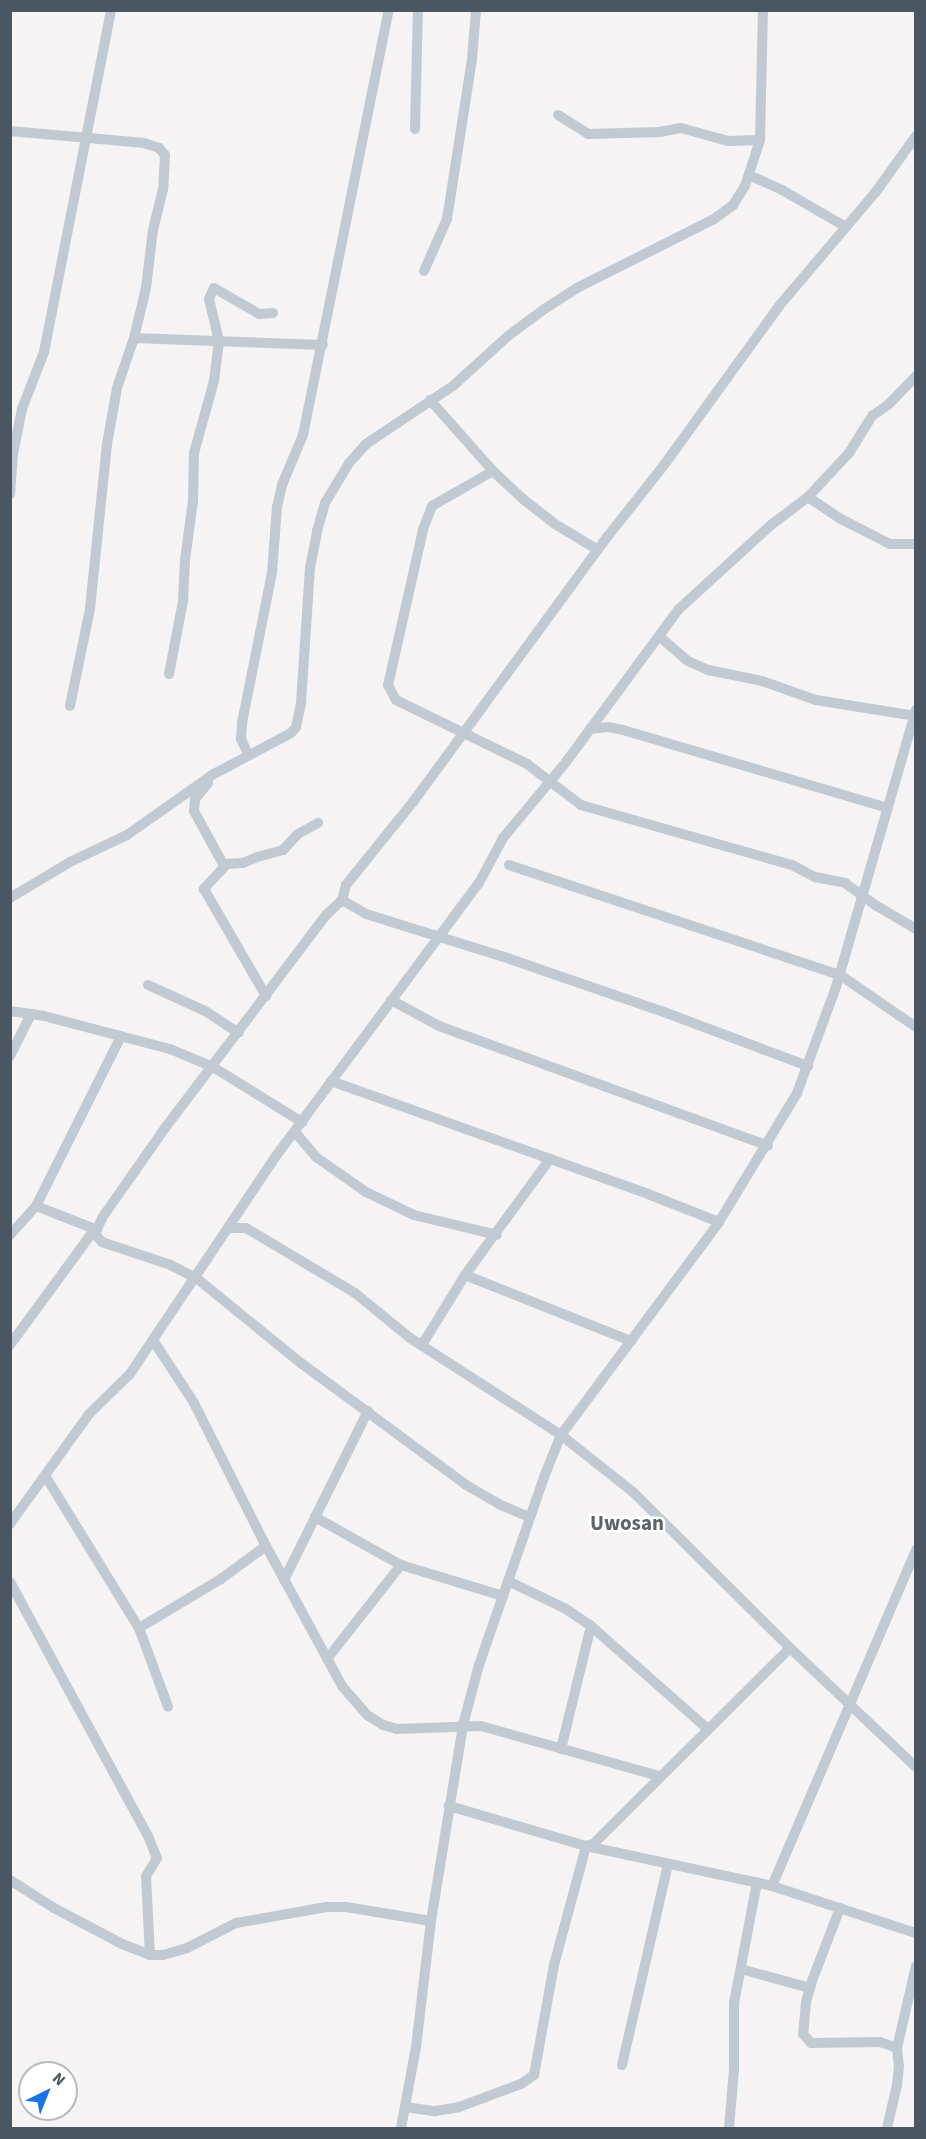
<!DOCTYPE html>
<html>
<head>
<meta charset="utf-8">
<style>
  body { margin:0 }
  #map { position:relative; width:926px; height:2139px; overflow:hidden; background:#f5f3f3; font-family:"Source Sans 3",sans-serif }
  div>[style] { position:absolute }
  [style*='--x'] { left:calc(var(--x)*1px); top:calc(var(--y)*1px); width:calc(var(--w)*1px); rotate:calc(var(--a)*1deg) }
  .minor>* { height:10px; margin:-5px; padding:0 5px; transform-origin:5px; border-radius:5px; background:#c1cad2 }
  span { translate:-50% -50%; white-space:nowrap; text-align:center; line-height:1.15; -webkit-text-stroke:5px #fff; paint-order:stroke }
  .quarter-label { font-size:21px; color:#5f6368; font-weight:700 }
  .frame { position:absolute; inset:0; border:12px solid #4a5661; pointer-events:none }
  .north { position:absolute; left:18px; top:2061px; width:60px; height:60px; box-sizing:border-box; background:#fff; border:2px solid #b7bbc0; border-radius:50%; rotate:43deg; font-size:16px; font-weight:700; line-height:24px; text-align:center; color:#4a5661 }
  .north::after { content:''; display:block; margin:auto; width:21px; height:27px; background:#1a73e8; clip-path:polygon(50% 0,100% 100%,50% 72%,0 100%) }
</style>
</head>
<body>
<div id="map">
  <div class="minor">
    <div style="--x:558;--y:115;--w:36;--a:32"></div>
    <div style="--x:588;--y:134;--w:72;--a:-1.6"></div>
    <div style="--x:660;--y:132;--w:21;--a:-11"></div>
    <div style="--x:681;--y:128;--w:49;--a:15.5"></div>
    <div style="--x:728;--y:141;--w:32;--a:-2"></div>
    <div style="--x:415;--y:129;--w:119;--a:-88.6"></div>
    <div style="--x:10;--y:131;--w:135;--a:5.1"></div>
    <div style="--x:144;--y:143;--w:16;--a:18"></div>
    <div style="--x:159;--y:148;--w:9;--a:49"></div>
    <div style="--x:165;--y:155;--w:34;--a:93"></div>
    <div style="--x:163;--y:189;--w:42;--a:103.7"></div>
    <div style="--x:153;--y:230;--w:58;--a:96.9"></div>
    <div style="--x:146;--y:288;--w:51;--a:103.5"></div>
    <div style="--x:134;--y:338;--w:53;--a:108.8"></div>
    <div style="--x:117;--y:388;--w:57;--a:100.1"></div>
    <div style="--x:107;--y:444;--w:166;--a:95.9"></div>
    <div style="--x:90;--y:609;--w:99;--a:101.7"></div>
    <div style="--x:751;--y:176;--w:34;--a:24"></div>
    <div style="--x:782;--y:190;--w:74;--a:30"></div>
    <div style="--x:424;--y:271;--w:57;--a:-66.1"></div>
    <div style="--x:447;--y:219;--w:162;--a:-81.1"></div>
    <div style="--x:472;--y:59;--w:49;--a:-85.3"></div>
    <div style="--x:134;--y:338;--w:189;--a:2.1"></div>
    <div style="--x:430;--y:400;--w:95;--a:48.4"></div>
    <div style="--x:493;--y:471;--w:41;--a:43"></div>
    <div style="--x:523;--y:499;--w:41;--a:38"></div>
    <div style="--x:555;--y:524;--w:50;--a:31.2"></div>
    <div style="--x:493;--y:471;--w:70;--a:150.2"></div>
    <div style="--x:432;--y:506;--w:26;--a:111"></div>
    <div style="--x:423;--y:530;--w:159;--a:102.7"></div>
    <div style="--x:388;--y:685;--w:17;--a:62"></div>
    <div style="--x:396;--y:700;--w:146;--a:26"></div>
    <div style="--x:527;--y:764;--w:68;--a:37.2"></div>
    <div style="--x:581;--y:805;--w:219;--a:15.9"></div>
    <div style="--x:792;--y:865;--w:26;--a:28"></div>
    <div style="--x:815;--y:877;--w:31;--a:11"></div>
    <div style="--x:845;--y:883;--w:39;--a:36"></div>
    <div style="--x:877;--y:906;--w:45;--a:30.5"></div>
    <div style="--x:10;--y:494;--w:40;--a:-85.7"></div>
    <div style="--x:13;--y:454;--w:46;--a:-78.7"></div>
    <div style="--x:22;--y:409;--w:61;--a:-68.9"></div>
    <div style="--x:44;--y:352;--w:349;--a:-78.9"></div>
    <div style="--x:808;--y:497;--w:37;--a:34"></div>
    <div style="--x:839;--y:518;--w:57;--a:27"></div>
    <div style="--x:890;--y:544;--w:26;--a:0"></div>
    <div style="--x:659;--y:636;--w:38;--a:41"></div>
    <div style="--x:688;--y:661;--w:22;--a:24"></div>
    <div style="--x:708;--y:670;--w:55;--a:11.5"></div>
    <div style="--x:762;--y:681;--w:57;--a:19.4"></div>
    <div style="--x:816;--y:700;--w:101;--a:9.1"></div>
    <div style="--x:169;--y:674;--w:74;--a:-79.1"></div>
    <div style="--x:183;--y:601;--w:41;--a:-87.2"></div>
    <div style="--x:185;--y:560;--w:60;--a:-82.3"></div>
    <div style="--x:193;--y:501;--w:48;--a:-88.8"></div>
    <div style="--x:194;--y:453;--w:75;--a:-74.5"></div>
    <div style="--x:214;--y:381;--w:40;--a:-82.9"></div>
    <div style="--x:219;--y:341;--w:43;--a:-103.4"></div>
    <div style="--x:209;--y:299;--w:12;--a:-66"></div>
    <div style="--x:214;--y:288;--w:52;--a:30"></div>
    <div style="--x:259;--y:314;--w:14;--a:-4"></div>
    <div style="--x:590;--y:729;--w:18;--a:-6"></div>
    <div style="--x:608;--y:727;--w:15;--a:11"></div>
    <div style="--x:623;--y:730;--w:276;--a:16.4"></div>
    <div style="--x:248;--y:754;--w:17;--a:-115"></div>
    <div style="--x:241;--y:739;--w:16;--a:-86"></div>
    <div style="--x:242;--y:723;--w:153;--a:-78.7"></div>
    <div style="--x:272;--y:573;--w:66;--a:-85.7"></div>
    <div style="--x:277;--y:507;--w:23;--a:-77"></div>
    <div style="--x:282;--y:485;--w:54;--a:-67.2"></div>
    <div style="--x:303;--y:435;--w:434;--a:-78.6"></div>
    <div style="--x:208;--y:783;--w:21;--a:129"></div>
    <div style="--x:195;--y:799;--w:12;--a:95"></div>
    <div style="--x:194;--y:811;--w:60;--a:61.3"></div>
    <div style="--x:223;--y:864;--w:20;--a:-3"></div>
    <div style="--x:243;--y:863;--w:15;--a:-23"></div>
    <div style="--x:257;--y:857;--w:27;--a:-15"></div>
    <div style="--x:283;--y:850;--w:22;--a:-47"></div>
    <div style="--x:298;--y:834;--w:23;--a:-29"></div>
    <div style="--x:226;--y:865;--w:33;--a:133"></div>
    <div style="--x:204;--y:889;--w:124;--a:59.9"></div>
    <div style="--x:509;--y:865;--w:349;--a:18.4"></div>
    <div style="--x:840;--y:975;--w:92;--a:34.4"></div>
    <div style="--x:10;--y:898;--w:70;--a:-31"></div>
    <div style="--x:70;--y:862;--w:63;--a:-25.3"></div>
    <div style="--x:127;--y:835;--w:104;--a:-35.2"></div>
    <div style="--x:212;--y:775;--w:89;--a:-28"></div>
    <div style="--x:291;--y:733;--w:8;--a:-50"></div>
    <div style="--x:296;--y:727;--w:25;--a:-78"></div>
    <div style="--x:301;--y:703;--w:135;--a:-86.2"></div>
    <div style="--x:310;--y:568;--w:38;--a:-79"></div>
    <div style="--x:317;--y:531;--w:29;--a:-74"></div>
    <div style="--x:325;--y:503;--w:47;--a:-59"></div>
    <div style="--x:349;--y:463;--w:25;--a:-48"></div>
    <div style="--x:366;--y:444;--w:106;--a:-33.8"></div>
    <div style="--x:454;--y:385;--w:73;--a:-42.2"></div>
    <div style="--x:508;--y:336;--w:44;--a:-36.6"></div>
    <div style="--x:543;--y:310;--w:40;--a:-32.9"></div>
    <div style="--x:577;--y:288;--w:153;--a:-26.7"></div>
    <div style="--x:714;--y:219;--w:24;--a:-36"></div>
    <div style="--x:733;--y:205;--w:22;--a:-58"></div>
    <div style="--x:745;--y:186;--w:48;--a:-71.9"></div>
    <div style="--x:760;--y:140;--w:130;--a:-88.7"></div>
    <div style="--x:342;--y:900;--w:16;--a:-75"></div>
    <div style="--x:346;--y:885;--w:107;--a:-51.1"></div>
    <div style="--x:413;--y:802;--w:330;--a:-53.8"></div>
    <div style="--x:608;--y:536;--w:90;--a:-51.7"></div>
    <div style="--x:664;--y:465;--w:196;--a:-54.1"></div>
    <div style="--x:779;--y:306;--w:148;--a:-49.7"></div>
    <div style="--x:875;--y:193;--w:70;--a:-54.3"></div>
    <div style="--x:148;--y:985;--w:63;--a:24.5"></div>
    <div style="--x:205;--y:1011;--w:40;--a:32.9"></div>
    <div style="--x:391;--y:1000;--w:55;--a:28.4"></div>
    <div style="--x:439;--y:1026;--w:350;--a:20"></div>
    <div style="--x:10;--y:1011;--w:34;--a:8"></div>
    <div style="--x:44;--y:1016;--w:130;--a:14.7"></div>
    <div style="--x:170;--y:1049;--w:47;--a:22.7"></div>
    <div style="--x:213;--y:1067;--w:105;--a:31.7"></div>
    <div style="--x:10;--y:1056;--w:47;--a:-63.4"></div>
    <div style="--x:331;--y:1081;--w:337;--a:19.6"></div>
    <div style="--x:648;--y:1194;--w:76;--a:21.5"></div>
    <div style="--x:295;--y:1132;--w:33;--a:50"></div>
    <div style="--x:316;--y:1157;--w:61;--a:35"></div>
    <div style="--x:366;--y:1192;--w:53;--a:25.6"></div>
    <div style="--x:414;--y:1215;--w:85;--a:13.5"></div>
    <div style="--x:230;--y:1228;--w:16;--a:0"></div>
    <div style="--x:246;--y:1228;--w:127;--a:30.8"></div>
    <div style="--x:355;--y:1293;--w:71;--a:39.3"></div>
    <div style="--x:410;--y:1338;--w:179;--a:32.7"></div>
    <div style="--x:561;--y:1435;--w:92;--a:38.4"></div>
    <div style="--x:633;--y:1492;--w:221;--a:44.8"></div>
    <div style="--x:790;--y:1648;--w:278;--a:135.1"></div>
    <div style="--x:593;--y:1844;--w:7;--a:164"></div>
    <div style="--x:586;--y:1846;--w:143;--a:-163.7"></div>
    <div style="--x:10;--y:1235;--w:39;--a:-48"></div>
    <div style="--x:36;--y:1206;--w:190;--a:-63.4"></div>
    <div style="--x:465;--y:1275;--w:179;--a:21.7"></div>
    <div style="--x:153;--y:1340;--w:75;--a:56.9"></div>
    <div style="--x:194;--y:1403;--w:160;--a:63.3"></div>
    <div style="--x:266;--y:1546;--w:159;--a:61.5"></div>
    <div style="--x:342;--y:1686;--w:38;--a:49"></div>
    <div style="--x:367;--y:1715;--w:19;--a:32"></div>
    <div style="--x:383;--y:1725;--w:15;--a:16"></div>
    <div style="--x:397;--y:1729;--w:84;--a:-2"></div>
    <div style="--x:481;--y:1726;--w:185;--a:15.7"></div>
    <div style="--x:10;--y:1345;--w:144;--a:-53.8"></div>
    <div style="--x:95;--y:1229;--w:63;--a:-158.7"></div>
    <div style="--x:422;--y:1345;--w:82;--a:-58.4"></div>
    <div style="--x:465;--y:1275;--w:144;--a:-53.8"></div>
    <div style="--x:46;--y:1477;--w:177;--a:58.4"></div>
    <div style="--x:139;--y:1628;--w:84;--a:69.8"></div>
    <div style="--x:315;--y:1517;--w:98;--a:29.2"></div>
    <div style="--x:401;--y:1565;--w:107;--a:16.9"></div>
    <div style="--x:529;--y:1517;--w:33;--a:-157"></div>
    <div style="--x:499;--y:1504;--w:39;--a:-150"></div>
    <div style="--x:465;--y:1484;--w:202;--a:-143.6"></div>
    <div style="--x:302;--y:1364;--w:136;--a:-140.9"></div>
    <div style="--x:196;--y:1278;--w:28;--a:-153"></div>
    <div style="--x:171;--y:1265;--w:73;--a:-161.6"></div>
    <div style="--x:102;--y:1242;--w:11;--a:-131"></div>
    <div style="--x:95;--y:1234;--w:17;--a:-66"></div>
    <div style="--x:102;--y:1218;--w:110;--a:-55"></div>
    <div style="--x:165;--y:1128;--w:267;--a:-52.9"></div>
    <div style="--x:326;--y:915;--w:22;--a:-43"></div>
    <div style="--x:342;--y:900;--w:28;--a:30"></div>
    <div style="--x:366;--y:914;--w:145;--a:17.3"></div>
    <div style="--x:504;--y:957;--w:169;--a:19"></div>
    <div style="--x:664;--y:1012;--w:154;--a:20.6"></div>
    <div style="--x:10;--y:1524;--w:135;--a:-54.3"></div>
    <div style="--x:89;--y:1414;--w:57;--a:-44.3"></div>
    <div style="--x:130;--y:1374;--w:262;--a:-56.2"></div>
    <div style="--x:276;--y:1156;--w:340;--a:-53.4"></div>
    <div style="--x:479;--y:883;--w:51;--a:-61.9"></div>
    <div style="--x:503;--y:838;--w:99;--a:-50.3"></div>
    <div style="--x:566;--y:762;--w:190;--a:-53.6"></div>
    <div style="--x:679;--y:609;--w:125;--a:-42.4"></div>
    <div style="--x:771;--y:525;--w:46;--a:-37.1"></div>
    <div style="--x:808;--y:497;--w:60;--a:-47"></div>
    <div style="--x:849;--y:453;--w:44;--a:-58.1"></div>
    <div style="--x:872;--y:416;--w:19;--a:-35"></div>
    <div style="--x:888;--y:405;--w:40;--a:-46"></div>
    <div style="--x:284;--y:1580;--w:189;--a:-63.6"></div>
    <div style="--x:508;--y:1581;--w:64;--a:25.8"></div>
    <div style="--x:566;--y:1609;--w:30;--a:34"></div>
    <div style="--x:591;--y:1626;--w:156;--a:41.4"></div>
    <div style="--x:10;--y:1582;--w:289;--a:61.5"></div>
    <div style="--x:148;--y:1836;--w:24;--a:68"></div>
    <div style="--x:157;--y:1858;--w:21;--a:121"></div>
    <div style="--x:146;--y:1876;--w:79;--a:87.1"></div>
    <div style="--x:139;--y:1628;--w:96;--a:-30.9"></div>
    <div style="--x:221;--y:1579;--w:56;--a:-36.3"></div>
    <div style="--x:790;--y:1648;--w:173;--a:43.4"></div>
    <div style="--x:327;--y:1659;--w:120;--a:-51.8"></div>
    <div style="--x:561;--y:1749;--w:127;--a:-76.3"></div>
    <div style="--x:10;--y:1880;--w:52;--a:32.5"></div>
    <div style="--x:54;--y:1908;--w:77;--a:27.9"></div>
    <div style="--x:122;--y:1944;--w:30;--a:21"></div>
    <div style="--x:150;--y:1955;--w:13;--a:0"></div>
    <div style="--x:163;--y:1955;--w:25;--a:-16"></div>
    <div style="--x:187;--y:1948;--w:55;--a:-27"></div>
    <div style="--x:236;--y:1923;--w:92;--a:-10"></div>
    <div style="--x:327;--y:1907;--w:19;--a:0"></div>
    <div style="--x:346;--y:1907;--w:86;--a:9.4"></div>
    <div style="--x:772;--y:1886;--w:366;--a:-66.8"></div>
    <div style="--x:840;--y:1908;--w:78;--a:111"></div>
    <div style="--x:812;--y:1981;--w:22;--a:106"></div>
    <div style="--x:806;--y:2002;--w:32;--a:95"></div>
    <div style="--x:803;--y:2034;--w:12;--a:48"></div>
    <div style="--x:811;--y:2043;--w:69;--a:-0.8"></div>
    <div style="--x:880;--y:2042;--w:18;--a:19"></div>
    <div style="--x:897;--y:2048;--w:18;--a:84"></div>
    <div style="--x:899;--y:2066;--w:19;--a:96"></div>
    <div style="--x:897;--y:2085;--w:44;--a:103.1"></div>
    <div style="--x:741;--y:1969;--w:72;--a:15.4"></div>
    <div style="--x:897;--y:2048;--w:84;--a:-77"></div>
    <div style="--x:622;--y:2065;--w:206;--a:-77.1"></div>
    <div style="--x:405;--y:2107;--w:30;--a:8"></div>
    <div style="--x:435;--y:2111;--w:24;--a:-9"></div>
    <div style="--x:459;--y:2107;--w:66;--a:-20.4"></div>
    <div style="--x:521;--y:2084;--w:16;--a:-35"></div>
    <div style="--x:534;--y:2075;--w:112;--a:-79.7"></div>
    <div style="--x:554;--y:1965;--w:123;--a:-74.9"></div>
    <div style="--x:586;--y:1846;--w:190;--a:12.1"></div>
    <div style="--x:772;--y:1886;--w:151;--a:18.1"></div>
    <div style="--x:401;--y:2128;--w:82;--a:-79.5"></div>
    <div style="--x:416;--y:2047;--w:127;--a:-83.2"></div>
    <div style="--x:431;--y:1921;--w:199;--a:-80.7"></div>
    <div style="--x:463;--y:1725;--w:62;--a:-75.1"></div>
    <div style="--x:479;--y:1665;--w:204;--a:-70.9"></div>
    <div style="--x:546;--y:1472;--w:40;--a:-68"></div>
    <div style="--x:561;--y:1435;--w:265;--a:-53.4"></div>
    <div style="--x:719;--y:1222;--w:151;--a:-58.8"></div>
    <div style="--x:797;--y:1093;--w:113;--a:-69.8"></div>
    <div style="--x:836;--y:987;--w:289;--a:-73.9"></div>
    <div style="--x:729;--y:2128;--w:58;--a:-85.1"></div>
    <div style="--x:734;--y:2070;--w:67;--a:-90"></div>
    <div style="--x:734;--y:2003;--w:123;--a:-79.2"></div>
  </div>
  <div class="quarter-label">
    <span style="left:627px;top:1523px">Uwosan</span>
  </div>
  <div class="frame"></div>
  <div class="north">N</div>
</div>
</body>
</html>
